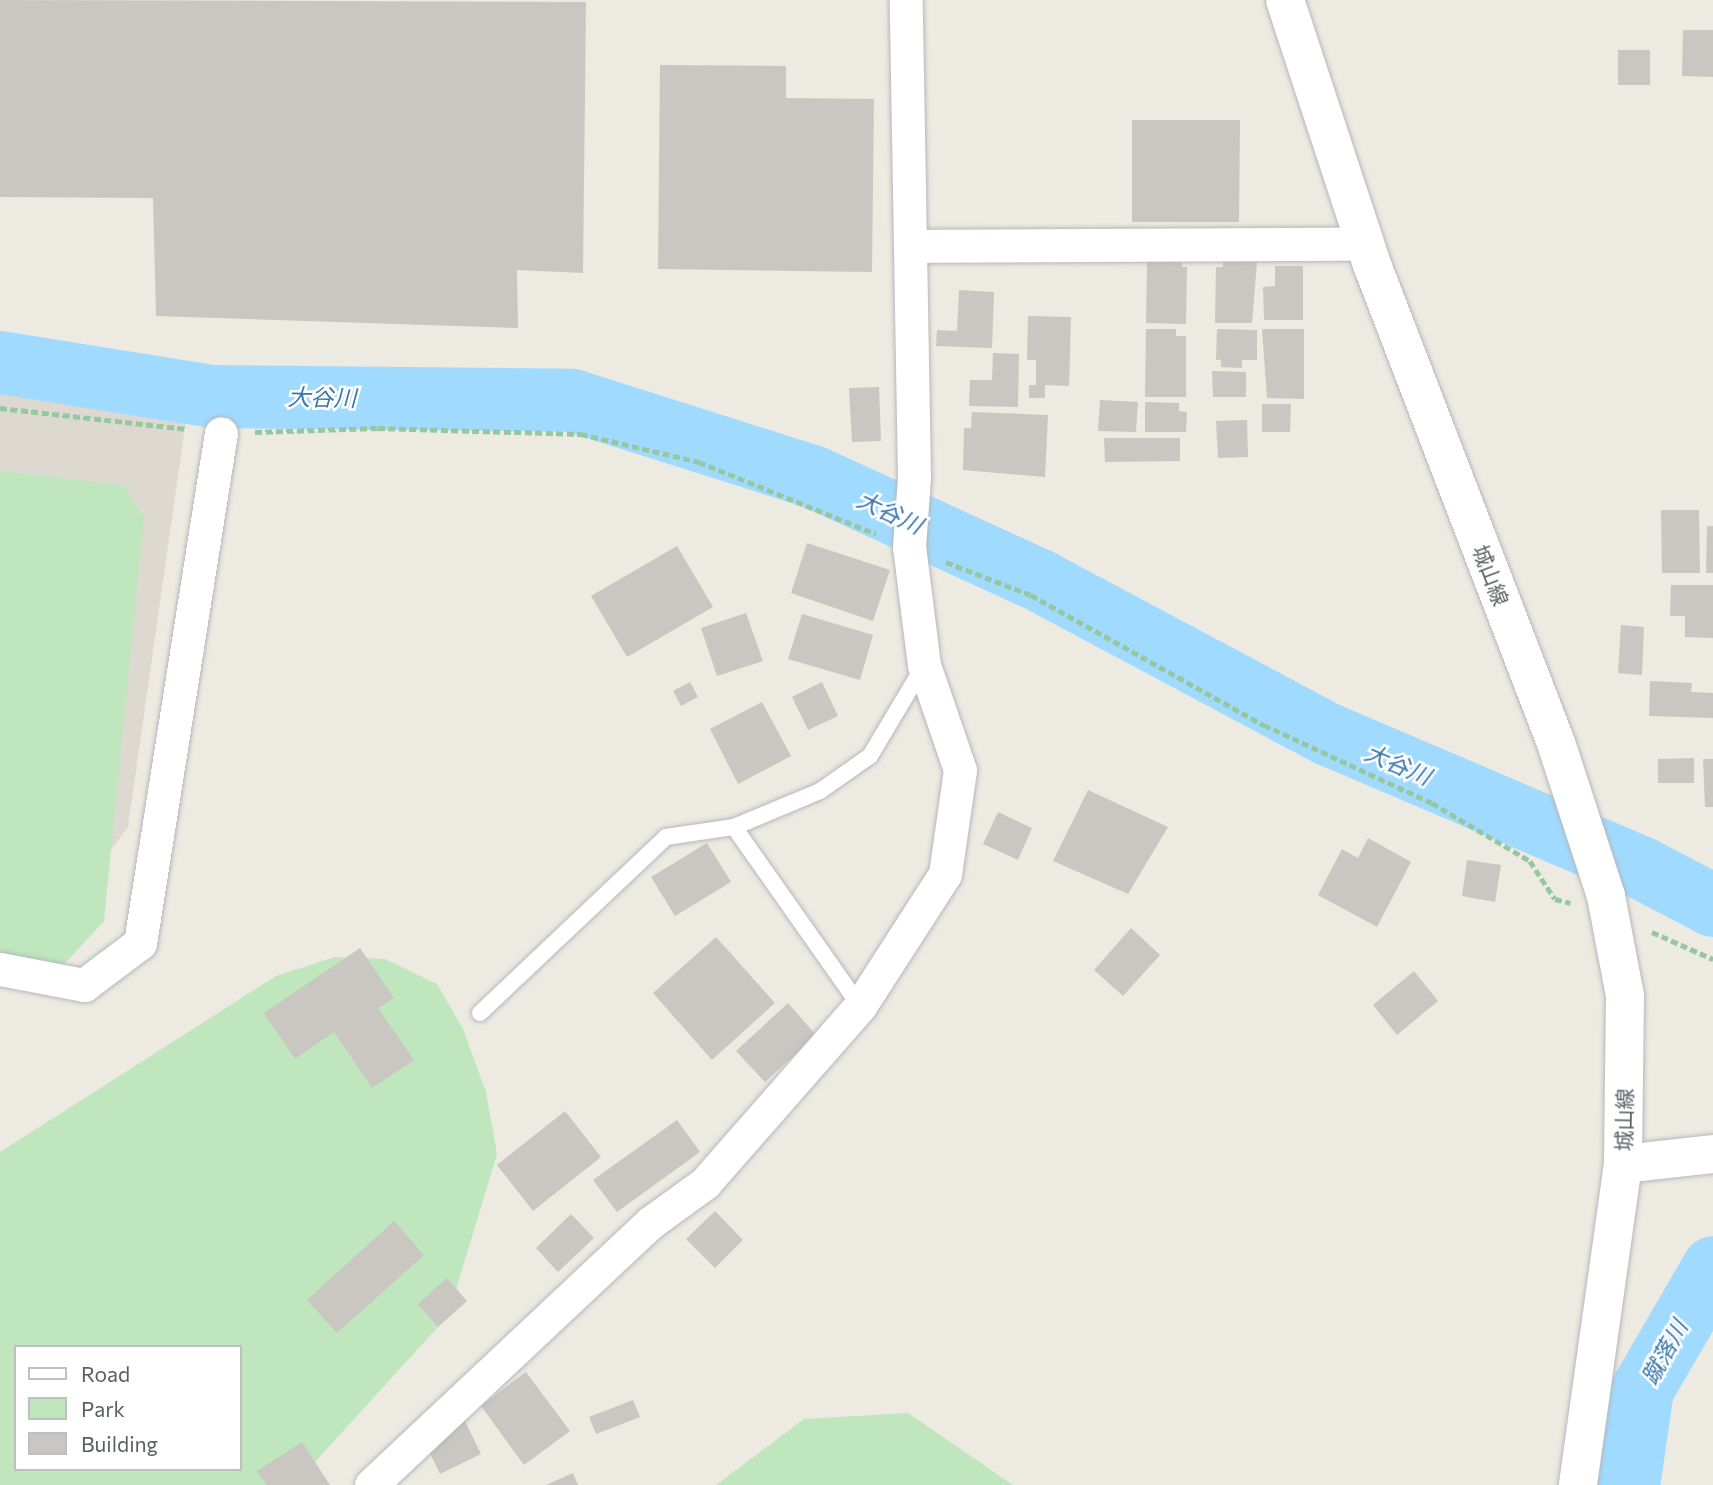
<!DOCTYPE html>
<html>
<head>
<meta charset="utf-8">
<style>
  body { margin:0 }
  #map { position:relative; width:1713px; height:1485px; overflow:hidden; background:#edeae1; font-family:Commissioner,"Noto Sans JP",sans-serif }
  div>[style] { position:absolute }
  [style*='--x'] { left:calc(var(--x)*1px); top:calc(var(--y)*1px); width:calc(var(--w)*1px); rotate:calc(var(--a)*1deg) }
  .education>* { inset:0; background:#ddd9d0 }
  .green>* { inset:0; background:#bfe6bd }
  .river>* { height:63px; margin:-31.5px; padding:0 31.5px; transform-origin:31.5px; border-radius:31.5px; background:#a0dbff }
  .building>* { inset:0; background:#cac6c1 }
  .path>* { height:4.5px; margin-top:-2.25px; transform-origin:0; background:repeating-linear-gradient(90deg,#96c7a1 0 7px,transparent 0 10.5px) }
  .roads { filter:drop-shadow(0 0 2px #b4b8bc) drop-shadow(0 0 2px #b4b8bc) }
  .service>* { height:16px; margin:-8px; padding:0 8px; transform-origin:8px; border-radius:8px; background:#fff }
  .minor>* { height:33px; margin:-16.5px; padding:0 16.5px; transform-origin:16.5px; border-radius:16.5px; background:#fff }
  .secondary>* { height:38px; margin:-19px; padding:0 19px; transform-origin:19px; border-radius:19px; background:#fff }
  span { translate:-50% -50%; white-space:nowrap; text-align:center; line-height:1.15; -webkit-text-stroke:5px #fff; paint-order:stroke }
  .street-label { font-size:21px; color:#5a5e63 }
  .water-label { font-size:23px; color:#3a76a9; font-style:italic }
  .legend { position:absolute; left:14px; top:1345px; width:228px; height:126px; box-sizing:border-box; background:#fff; border:2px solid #bdbfc1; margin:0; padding:9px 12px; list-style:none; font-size:21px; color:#5a5e63 }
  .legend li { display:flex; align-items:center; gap:14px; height:35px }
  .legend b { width:35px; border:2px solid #bdbfc1 }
</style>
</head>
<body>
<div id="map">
  <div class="education">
    <div style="clip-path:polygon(0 367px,190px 392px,128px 827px,90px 878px,0 854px)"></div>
  </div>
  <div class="green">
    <div style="clip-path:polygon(0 471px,124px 485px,144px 518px,104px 921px,58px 971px,0 956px)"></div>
    <div style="clip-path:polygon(evenodd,335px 957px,385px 959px,437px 984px,463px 1029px,486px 1092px,497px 1154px,448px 1316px,294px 1485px,0 1485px,0 1152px,276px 976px,335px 957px,16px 1347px,240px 1347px,240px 1469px,16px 1469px,16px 1347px)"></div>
    <div style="clip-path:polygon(908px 1413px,1013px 1485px,716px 1485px,804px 1419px)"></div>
  </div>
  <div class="river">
    <div style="--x:0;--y:362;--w:215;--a:9.1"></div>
    <div style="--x:212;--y:396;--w:360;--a:0.6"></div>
    <div style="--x:572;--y:400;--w:252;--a:17.6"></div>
    <div style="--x:812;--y:476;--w:252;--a:24.6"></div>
    <div style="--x:1041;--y:581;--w:325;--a:28.1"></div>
    <div style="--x:1328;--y:734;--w:341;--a:23.1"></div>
    <div style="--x:1642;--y:868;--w:80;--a:27.5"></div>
    <div style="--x:1628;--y:1485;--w:97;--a:-81.7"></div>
    <div style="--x:1642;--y:1389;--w:141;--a:-59.8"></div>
  </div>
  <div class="building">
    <div style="clip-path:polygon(0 0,586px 2px,583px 273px,517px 270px,518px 328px,156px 316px,153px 198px,0 197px)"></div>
    <div style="clip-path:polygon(1683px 30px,1713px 30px,1713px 77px,1682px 76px)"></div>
    <div style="clip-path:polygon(1618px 50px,1650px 50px,1650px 85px,1618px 85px)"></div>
    <div style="clip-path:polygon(660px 65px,786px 66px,786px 98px,874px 99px,872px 272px,658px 269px)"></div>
    <div style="clip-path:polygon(1132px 120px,1240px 120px,1239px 222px,1132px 222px)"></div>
    <div style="clip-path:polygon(1147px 260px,1182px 261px,1182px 267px,1187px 267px,1186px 324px,1146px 323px)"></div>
    <div style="clip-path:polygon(1223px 262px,1257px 262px,1252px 323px,1215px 323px,1216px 267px,1223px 267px)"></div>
    <div style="clip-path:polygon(1275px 266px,1303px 266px,1303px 320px,1264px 320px,1263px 287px,1275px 286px)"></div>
    <div style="clip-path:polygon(959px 290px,994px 292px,992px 348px,936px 346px,937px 330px,957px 331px)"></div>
    <div style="clip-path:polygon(1028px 316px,1071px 317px,1069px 386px,1045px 385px,1045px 398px,1029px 398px,1029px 385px,1036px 385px,1036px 360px,1027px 360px)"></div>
    <div style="clip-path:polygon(1146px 329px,1176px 329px,1176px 336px,1186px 336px,1186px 397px,1145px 397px)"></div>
    <div style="clip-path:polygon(1217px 329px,1257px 330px,1257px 360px,1242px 360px,1242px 368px,1221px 367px,1221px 360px,1216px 360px)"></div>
    <div style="clip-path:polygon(1262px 329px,1304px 329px,1304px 399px,1267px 398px)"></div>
    <div style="clip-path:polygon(993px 353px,1019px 354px,1018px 407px,969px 406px,970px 380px,992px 380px)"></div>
    <div style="clip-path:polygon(1212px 371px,1246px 372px,1246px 397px,1213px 397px)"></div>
    <div style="clip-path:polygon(879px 387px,881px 441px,852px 442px,849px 388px)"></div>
    <div style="clip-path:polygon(1100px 400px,1138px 402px,1136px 432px,1098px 431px)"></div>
    <div style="clip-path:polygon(1145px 402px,1179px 403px,1179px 411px,1187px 412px,1186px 432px,1145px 432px)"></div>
    <div style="clip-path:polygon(1262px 404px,1291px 404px,1290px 432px,1262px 432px)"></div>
    <div style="clip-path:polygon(972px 412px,1048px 415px,1045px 477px,963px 470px,964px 428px,971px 428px)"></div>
    <div style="clip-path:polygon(1247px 420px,1248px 457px,1218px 458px,1216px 421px)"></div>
    <div style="clip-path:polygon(1104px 438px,1180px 438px,1180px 461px,1105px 462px)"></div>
    <div style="clip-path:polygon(1661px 510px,1699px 510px,1700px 573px,1662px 573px)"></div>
    <div style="clip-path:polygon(1707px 526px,1713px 526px,1713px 573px,1706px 573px)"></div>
    <div style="clip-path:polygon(807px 543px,890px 570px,873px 621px,791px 593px)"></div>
    <div style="clip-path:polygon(677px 546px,713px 607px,627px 657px,591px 596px)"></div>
    <div style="clip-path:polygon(1671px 585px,1713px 585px,1713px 638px,1685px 637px,1685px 616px,1670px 616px)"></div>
    <div style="clip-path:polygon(746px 613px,763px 661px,717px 676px,701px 628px)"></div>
    <div style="clip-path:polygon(802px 614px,873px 635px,860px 680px,788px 659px)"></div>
    <div style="clip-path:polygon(1621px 625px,1644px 627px,1642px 675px,1618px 673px)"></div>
    <div style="clip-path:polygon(1650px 681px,1692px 683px,1691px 692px,1713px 693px,1713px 718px,1649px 716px)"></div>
    <div style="clip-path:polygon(690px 682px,698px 697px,681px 706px,673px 691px)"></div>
    <div style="clip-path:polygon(822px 682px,838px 716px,808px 730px,792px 697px)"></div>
    <div style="clip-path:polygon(762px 702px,791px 756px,738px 784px,710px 729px)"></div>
    <div style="clip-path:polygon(1694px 758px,1694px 783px,1658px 783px,1658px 759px)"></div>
    <div style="clip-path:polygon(1703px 759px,1713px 759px,1713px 807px,1705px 807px)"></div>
    <div style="clip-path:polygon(1088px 790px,1168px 827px,1128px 894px,1053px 861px)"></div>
    <div style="clip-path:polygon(998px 812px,1032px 828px,1018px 860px,983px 844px)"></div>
    <div style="clip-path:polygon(1368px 838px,1411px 862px,1377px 927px,1318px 895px,1342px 849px,1358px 858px)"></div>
    <div style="clip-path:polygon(707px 843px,731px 882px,675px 916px,651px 877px)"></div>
    <div style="clip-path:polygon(1467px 860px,1501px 865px,1495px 902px,1462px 896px)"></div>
    <div style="clip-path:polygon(1131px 928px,1160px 955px,1123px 996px,1094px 970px)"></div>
    <div style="clip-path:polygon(716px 937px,775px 1003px,712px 1060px,653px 993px)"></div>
    <div style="clip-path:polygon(360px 948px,394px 998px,378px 1008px,414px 1060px,372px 1088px,334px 1032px,295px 1059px,264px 1013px)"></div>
    <div style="clip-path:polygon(1414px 971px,1438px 1001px,1397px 1035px,1373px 1005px)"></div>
    <div style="clip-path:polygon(788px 1003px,816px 1035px,765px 1082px,736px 1051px)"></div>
    <div style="clip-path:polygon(565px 1111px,601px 1157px,533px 1211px,497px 1165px)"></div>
    <div style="clip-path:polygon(677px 1120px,700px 1152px,617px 1212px,593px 1180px)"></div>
    <div style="clip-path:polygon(715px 1211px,743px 1240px,715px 1268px,686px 1239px)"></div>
    <div style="clip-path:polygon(571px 1214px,594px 1238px,558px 1272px,536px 1248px)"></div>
    <div style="clip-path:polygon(394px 1221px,424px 1255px,337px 1333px,307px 1300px)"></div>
    <div style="clip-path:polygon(447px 1278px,467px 1301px,438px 1327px,418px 1304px)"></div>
    <div style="clip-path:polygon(526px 1372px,570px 1431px,524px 1465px,481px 1406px)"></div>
    <div style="clip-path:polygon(633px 1400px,640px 1417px,596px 1434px,589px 1417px)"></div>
    <div style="clip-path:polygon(465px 1421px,481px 1454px,440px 1474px,424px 1441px)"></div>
    <div style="clip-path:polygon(302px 1442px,330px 1485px,267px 1485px,257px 1471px)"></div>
    <div style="clip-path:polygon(573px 1473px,578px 1485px,546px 1485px)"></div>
  </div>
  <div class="path">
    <div style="--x:0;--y:408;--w:188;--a:6.4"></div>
    <div style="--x:255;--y:432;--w:123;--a:-1.9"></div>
    <div style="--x:378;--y:428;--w:203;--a:1.7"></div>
    <div style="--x:581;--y:434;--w:121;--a:13.3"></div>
    <div style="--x:699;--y:462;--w:191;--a:22.1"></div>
    <div style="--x:946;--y:562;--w:91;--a:21.2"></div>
    <div style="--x:1031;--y:595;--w:267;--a:29.2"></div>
    <div style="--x:1264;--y:725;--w:185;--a:24.9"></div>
    <div style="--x:1432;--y:803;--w:114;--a:30.6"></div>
    <div style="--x:1530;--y:861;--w:45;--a:56.7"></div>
    <div style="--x:1555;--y:899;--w:16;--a:14"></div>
    <div style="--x:1652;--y:932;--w:67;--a:23.9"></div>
  </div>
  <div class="roads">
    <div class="service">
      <div style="--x:734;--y:827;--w:219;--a:54.9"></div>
      <div style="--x:480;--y:1013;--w:256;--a:-43.4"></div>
      <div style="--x:666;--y:837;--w:69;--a:-8.4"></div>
      <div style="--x:734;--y:827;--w:93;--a:-22.7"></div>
      <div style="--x:820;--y:791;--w:61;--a:-35"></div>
      <div style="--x:870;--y:756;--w:104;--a:-59.2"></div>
    </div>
    <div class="minor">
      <div style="--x:910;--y:246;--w:455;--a:-0.3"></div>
      <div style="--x:0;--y:969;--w:86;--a:10.8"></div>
      <div style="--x:84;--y:985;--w:70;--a:-36.9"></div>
      <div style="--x:140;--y:943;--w:516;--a:-80.98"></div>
      <div style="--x:371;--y:1485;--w:383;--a:-43.2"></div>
      <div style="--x:650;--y:1223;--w:68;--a:-36"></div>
      <div style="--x:705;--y:1183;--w:235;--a:-48.8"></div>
      <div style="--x:860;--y:1006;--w:157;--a:-57.2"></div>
      <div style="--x:945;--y:874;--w:105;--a:-81.8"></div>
      <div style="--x:960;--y:770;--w:111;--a:-108.9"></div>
      <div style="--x:924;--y:665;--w:119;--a:-97.2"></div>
      <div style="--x:909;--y:547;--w:70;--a:-85.9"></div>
      <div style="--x:914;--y:477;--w:477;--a:-91"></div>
    </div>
    <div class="secondary">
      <div style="--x:1285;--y:0;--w:276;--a:71.8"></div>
      <div style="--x:1371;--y:262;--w:515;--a:68.96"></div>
      <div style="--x:1556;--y:743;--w:161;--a:71.9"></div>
      <div style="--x:1606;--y:896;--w:102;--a:79.2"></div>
      <div style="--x:1625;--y:996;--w:168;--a:90.7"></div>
      <div style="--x:1623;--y:1164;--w:324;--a:98"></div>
      <div style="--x:1623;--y:1164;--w:91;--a:-6.3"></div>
    </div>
  </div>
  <div class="street-label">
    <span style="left:1491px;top:575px;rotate:69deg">城山線</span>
    <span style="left:1624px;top:1120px;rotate:-89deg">城山線</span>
  </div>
  <div class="water-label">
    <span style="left:322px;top:397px;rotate:1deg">大谷川</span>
    <span style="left:890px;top:512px;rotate:25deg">大谷川</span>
    <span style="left:1398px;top:764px;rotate:23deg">大谷川</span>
    <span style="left:1664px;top:1352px;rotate:-61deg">蹴落川</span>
  </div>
  <ul class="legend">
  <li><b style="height:9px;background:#fff"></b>Road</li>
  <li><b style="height:19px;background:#bfe6bd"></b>Park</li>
  <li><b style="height:19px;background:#cac6c1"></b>Building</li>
  </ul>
</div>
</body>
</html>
